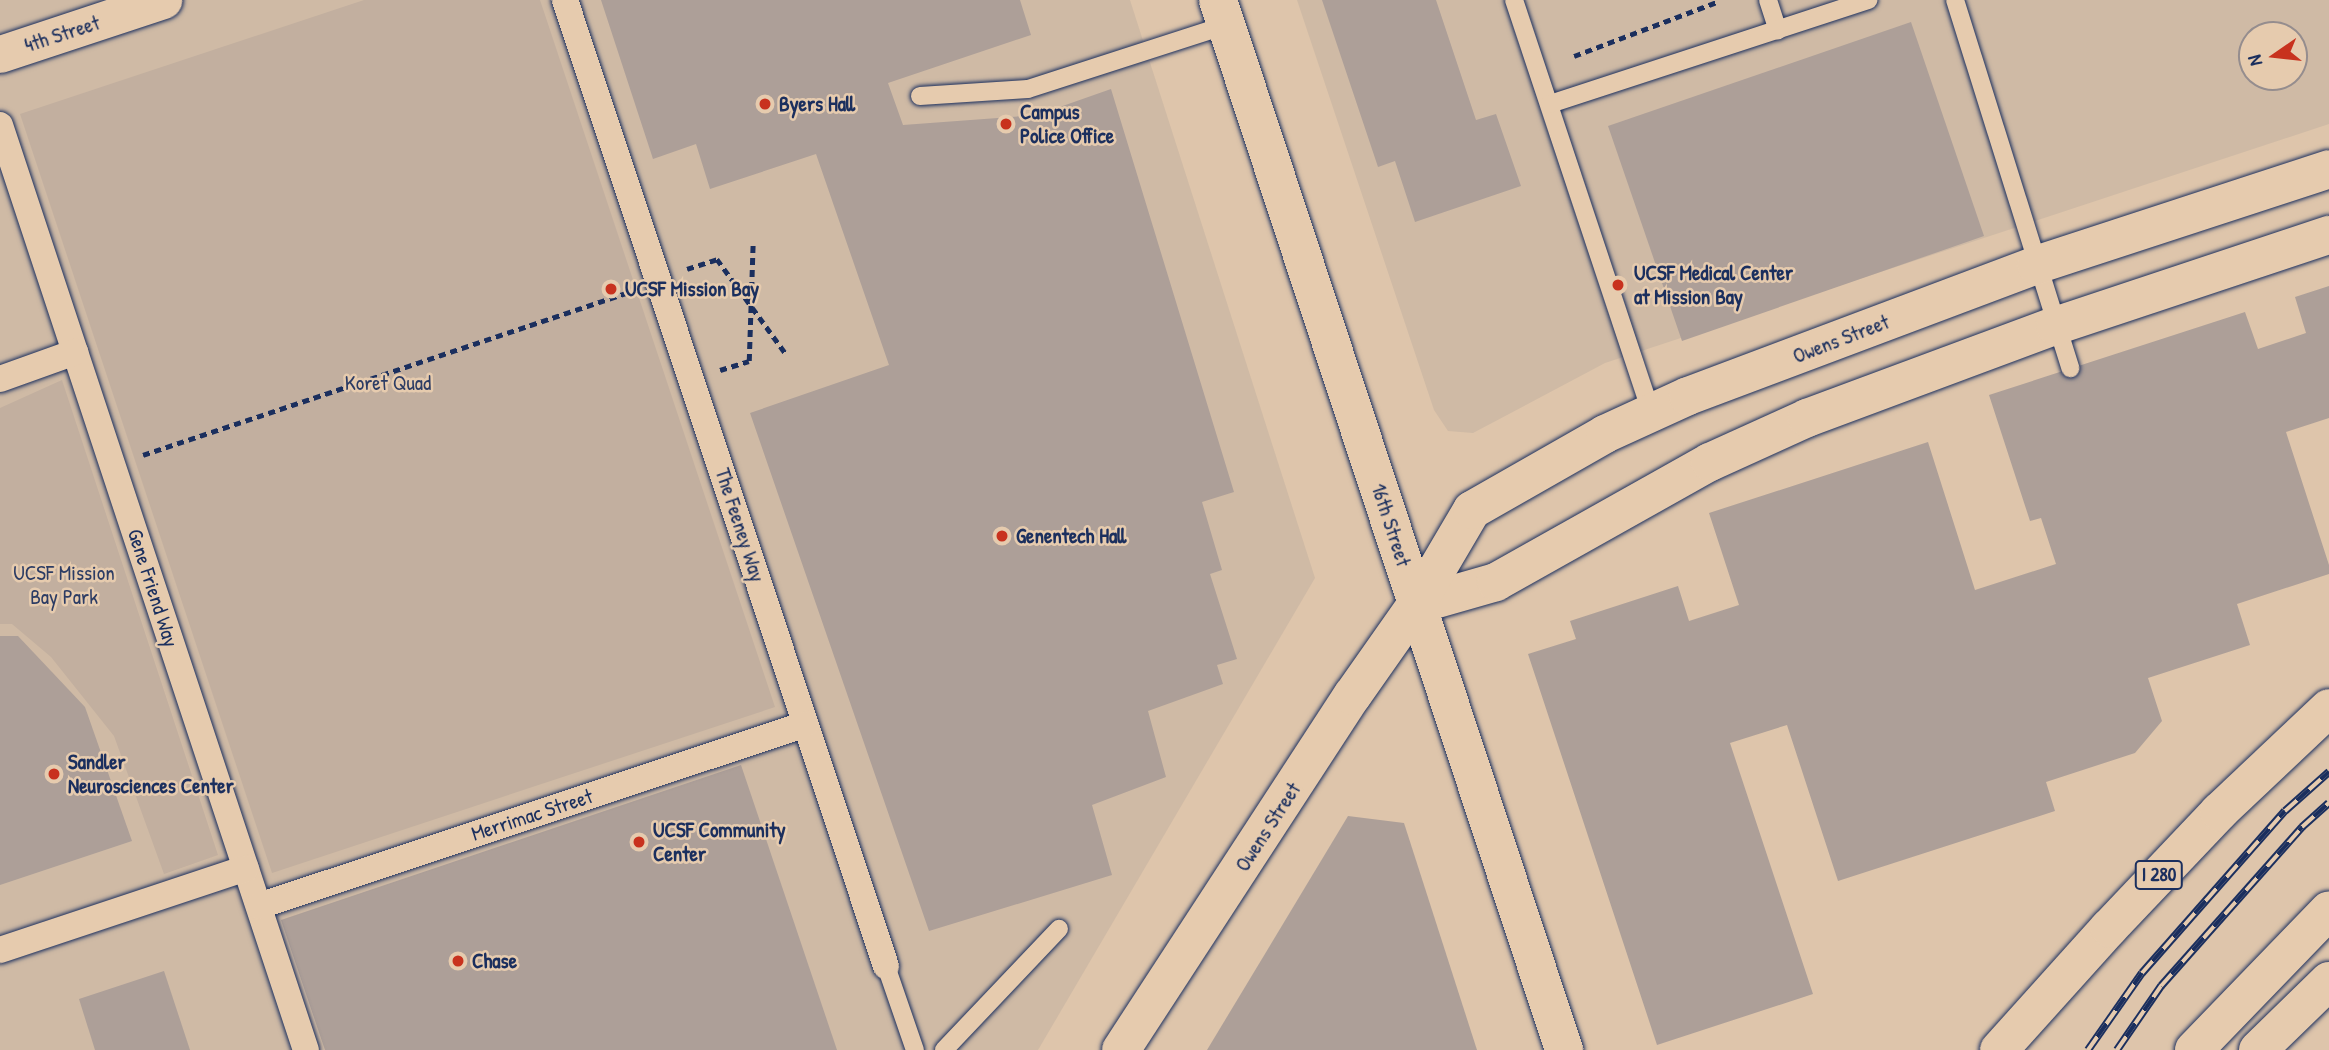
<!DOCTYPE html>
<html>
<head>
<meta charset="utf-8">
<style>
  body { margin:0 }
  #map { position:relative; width:2329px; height:1050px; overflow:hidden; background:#dec5ab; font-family:"Patrick Hand",sans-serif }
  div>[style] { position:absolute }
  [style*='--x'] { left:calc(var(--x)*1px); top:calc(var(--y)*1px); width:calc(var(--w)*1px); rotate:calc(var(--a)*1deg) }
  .built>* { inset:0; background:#cfbaa5 }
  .green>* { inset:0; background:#c2af9f }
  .building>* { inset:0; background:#ad9f98 }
  .path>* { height:4.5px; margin-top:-2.25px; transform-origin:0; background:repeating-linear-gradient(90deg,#1b2f5e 0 7px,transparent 0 12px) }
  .roads { filter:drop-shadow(0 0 2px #1b2f5e) drop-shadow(0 0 2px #1b2f5e) }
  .service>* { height:18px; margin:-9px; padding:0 9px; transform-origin:9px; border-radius:9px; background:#e6cbae }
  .pedestrian>* { height:26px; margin:-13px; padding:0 13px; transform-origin:13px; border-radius:13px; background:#e6cbae }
  .minor>* { height:37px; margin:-18.5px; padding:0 18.5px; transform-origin:18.5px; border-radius:18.5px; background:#e6cbae }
  .tertiary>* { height:38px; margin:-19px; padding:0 19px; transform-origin:19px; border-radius:19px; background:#e6cbae }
  .secondary>* { height:38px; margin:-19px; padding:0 19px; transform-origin:19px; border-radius:19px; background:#e6cbae }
  .motorway>* { height:38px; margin:-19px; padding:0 19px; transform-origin:19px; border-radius:19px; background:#e6cbae }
  .rail>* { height:8px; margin-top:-4px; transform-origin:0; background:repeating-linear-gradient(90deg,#e6cbae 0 16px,#1b2f5e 0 32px); box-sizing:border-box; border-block:2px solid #1b2f5e }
  .dots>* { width:19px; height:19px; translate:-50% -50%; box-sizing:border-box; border:4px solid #e6cbae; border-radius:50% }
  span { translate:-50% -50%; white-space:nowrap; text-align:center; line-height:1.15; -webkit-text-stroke:5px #e6cbae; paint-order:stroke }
  .shield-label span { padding:2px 5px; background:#e6cbae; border:2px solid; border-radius:5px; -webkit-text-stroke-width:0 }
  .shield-label { font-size:19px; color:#1b2f5e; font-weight:700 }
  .street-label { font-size:21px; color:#1b2f5e }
  .poi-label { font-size:21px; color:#1b2f5e; font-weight:700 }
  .left { translate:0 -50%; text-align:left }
  .park-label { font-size:21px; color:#2c3c64 }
  .north { position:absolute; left:2238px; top:21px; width:70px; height:70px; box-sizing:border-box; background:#e6cbae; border:2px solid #958d8e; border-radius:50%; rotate:256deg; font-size:19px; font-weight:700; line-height:28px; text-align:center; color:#1b2f5e }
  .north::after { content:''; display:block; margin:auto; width:24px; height:32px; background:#c8321e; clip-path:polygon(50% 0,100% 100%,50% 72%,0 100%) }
</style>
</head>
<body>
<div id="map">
  <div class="built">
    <div style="clip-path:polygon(0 0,1130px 0,1315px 578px,1038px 1050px,0 1050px)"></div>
    <div style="clip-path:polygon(evenodd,1297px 0,2329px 0,2329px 124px,1605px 363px,1473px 433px,1448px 431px,1434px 410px,1297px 0,2252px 35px,2294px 35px,2294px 77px,2252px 77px,2252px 35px)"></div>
  </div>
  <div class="green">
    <div style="clip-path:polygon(364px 0,540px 0,775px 707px,272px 873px,20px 114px)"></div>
    <div style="clip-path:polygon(62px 380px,218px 855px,164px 874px,114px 736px,51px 657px,12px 624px,0 624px,0 408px)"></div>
  </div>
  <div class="building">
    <div style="clip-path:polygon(601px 0,1020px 0,1031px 35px,888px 83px,903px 125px,1037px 115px,1111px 89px,1234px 492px,1202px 502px,1222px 570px,1210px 574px,1237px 659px,1217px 665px,1223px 684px,1148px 711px,1166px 777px,1092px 805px,1112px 875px,929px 931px,750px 413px,889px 365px,816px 154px,710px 189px,696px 144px,653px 159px)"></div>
    <div style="clip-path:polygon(1322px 0,1436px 0,1476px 120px,1496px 114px,1521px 186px,1415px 222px,1395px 161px,1378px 167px)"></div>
    <div style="clip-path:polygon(1911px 22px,1984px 236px,1682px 341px,1608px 126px)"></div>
    <div style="clip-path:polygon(2329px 286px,2329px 418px,2286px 432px,2329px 565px,2329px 574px,2237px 604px,2250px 645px,2148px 678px,2162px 721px,2135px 753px,2046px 782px,2055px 811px,1838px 881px,1787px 725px,1730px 743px,1813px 994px,1657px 1045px,1528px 654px,1576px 639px,1570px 621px,1678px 586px,1689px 621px,1739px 605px,1709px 513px,1928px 442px,1975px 590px,2056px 564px,2041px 518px,2030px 521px,1989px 395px,2245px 312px,2258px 349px,2306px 333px,2295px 297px)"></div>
    <div style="clip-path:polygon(0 636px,18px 636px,85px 707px,132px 841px,0 885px)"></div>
    <div style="clip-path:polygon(741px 765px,837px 1050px,325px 1050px,281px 920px)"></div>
    <div style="clip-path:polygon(1348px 816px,1404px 823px,1477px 1050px,1207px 1050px)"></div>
    <div style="clip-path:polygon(164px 971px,190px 1050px,95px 1050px,79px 999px)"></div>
  </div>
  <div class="path">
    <div style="--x:1574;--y:56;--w:153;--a:-20.7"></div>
    <div style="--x:687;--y:269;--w:32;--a:-18"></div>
    <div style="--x:717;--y:259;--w:117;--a:54"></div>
    <div style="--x:720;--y:370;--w:30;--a:-17"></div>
    <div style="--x:749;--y:361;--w:119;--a:-88.1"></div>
    <div style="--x:143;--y:455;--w:513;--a:-18.54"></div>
  </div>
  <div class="roads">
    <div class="service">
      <div style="--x:1514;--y:0;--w:434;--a:71.6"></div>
      <div style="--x:1768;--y:0;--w:32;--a:72"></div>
      <div style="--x:1955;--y:0;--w:386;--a:72.6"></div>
      <div style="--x:920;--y:96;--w:108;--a:-3.7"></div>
      <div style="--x:1028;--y:89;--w:208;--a:-17.9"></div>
      <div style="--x:1550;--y:104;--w:335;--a:-18.1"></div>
      <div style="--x:886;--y:966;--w:89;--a:71"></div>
      <div style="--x:944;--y:1050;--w:167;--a:-46.5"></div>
    </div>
    <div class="pedestrian">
      <div style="--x:565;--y:0;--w:1018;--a:71.62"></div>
      <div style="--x:0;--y:125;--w:974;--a:71.7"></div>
      <div style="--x:0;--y:379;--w:80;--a:-19.8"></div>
      <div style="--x:259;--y:906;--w:576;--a:-18.4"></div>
      <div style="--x:0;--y:950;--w:259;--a:-18.4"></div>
    </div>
    <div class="minor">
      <div style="--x:0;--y:54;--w:172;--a:-18.3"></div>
    </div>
    <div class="tertiary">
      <div style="--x:1416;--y:605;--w:83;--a:-16"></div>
      <div style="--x:1496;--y:582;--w:245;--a:-29.3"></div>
      <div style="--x:1710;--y:462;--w:107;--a:-24.4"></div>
      <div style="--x:1807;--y:418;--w:265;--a:-20.4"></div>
      <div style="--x:2055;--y:326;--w:289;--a:-18.4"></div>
      <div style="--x:1121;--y:1050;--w:423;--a:-56.9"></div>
      <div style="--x:1352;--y:696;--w:111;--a:-54.9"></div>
      <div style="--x:1416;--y:605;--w:110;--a:-59.5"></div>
      <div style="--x:1472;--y:510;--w:153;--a:-29.7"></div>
      <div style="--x:1605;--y:434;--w:91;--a:-24.6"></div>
      <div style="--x:1688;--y:396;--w:372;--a:-20.6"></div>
      <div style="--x:2036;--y:265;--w:308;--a:-18.1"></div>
    </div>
    <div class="secondary">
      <div style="--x:1218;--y:0;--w:1106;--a:71.76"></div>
    </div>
    <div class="motorway">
      <div style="--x:1999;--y:1050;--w:164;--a:-48"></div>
      <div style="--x:2109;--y:928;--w:160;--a:-46.5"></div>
      <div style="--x:2219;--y:812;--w:151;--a:-43.4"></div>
      <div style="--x:2194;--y:1050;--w:194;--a:-46"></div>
      <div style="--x:2258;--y:1050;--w:99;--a:-44.2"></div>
    </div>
  </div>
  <div class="rail">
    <div style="--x:2088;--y:1050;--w:94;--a:-55"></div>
    <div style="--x:2142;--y:973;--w:216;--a:-48.6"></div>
    <div style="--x:2285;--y:811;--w:59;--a:-41.6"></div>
    <div style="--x:2117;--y:1050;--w:78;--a:-55.5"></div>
    <div style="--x:2161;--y:986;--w:213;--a:-48.4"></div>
    <div style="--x:2302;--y:827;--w:36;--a:-42"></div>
  </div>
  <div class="dots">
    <div style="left:765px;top:104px;background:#c8321e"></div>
    <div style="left:1006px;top:124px;background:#c8321e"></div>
    <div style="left:1618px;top:285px;background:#c8321e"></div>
    <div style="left:611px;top:289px;background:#c8321e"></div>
    <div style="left:1002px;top:536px;background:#c8321e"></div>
    <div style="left:54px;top:774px;background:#c8321e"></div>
    <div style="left:639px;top:842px;background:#c8321e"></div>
    <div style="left:458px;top:961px;background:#c8321e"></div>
  </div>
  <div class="shield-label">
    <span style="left:2159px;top:875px">I 280</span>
  </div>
  <div class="street-label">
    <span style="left:62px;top:34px;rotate:-18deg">4th Street</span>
    <span style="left:1841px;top:339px;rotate:-21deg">Owens Street</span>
    <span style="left:740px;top:525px;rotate:72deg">The Feeney Way</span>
    <span style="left:1391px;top:525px;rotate:72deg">16th Street</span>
    <span style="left:153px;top:588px;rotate:72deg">Gene Friend Way</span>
    <span style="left:532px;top:815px;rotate:-18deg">Merrimac Street</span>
    <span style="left:1268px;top:827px;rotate:-57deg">Owens Street</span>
  </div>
  <div class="poi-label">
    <span class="left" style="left:779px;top:104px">Byers Hall</span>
    <span class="left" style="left:1020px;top:124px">Campus<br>Police Office</span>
    <span class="left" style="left:1634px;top:285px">UCSF Medical Center<br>at Mission Bay</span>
    <span class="left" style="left:625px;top:289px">UCSF Mission Bay</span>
    <span class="left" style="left:1016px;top:536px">Genentech Hall</span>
    <span class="left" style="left:68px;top:774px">Sandler<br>Neurosciences Center</span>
    <span class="left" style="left:653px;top:842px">UCSF Community<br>Center</span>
    <span class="left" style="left:472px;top:961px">Chase</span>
  </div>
  <div class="park-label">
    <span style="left:388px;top:383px">Koret Quad</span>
    <span style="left:64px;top:585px">UCSF Mission<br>Bay Park</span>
  </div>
  <div class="north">N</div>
</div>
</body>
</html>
